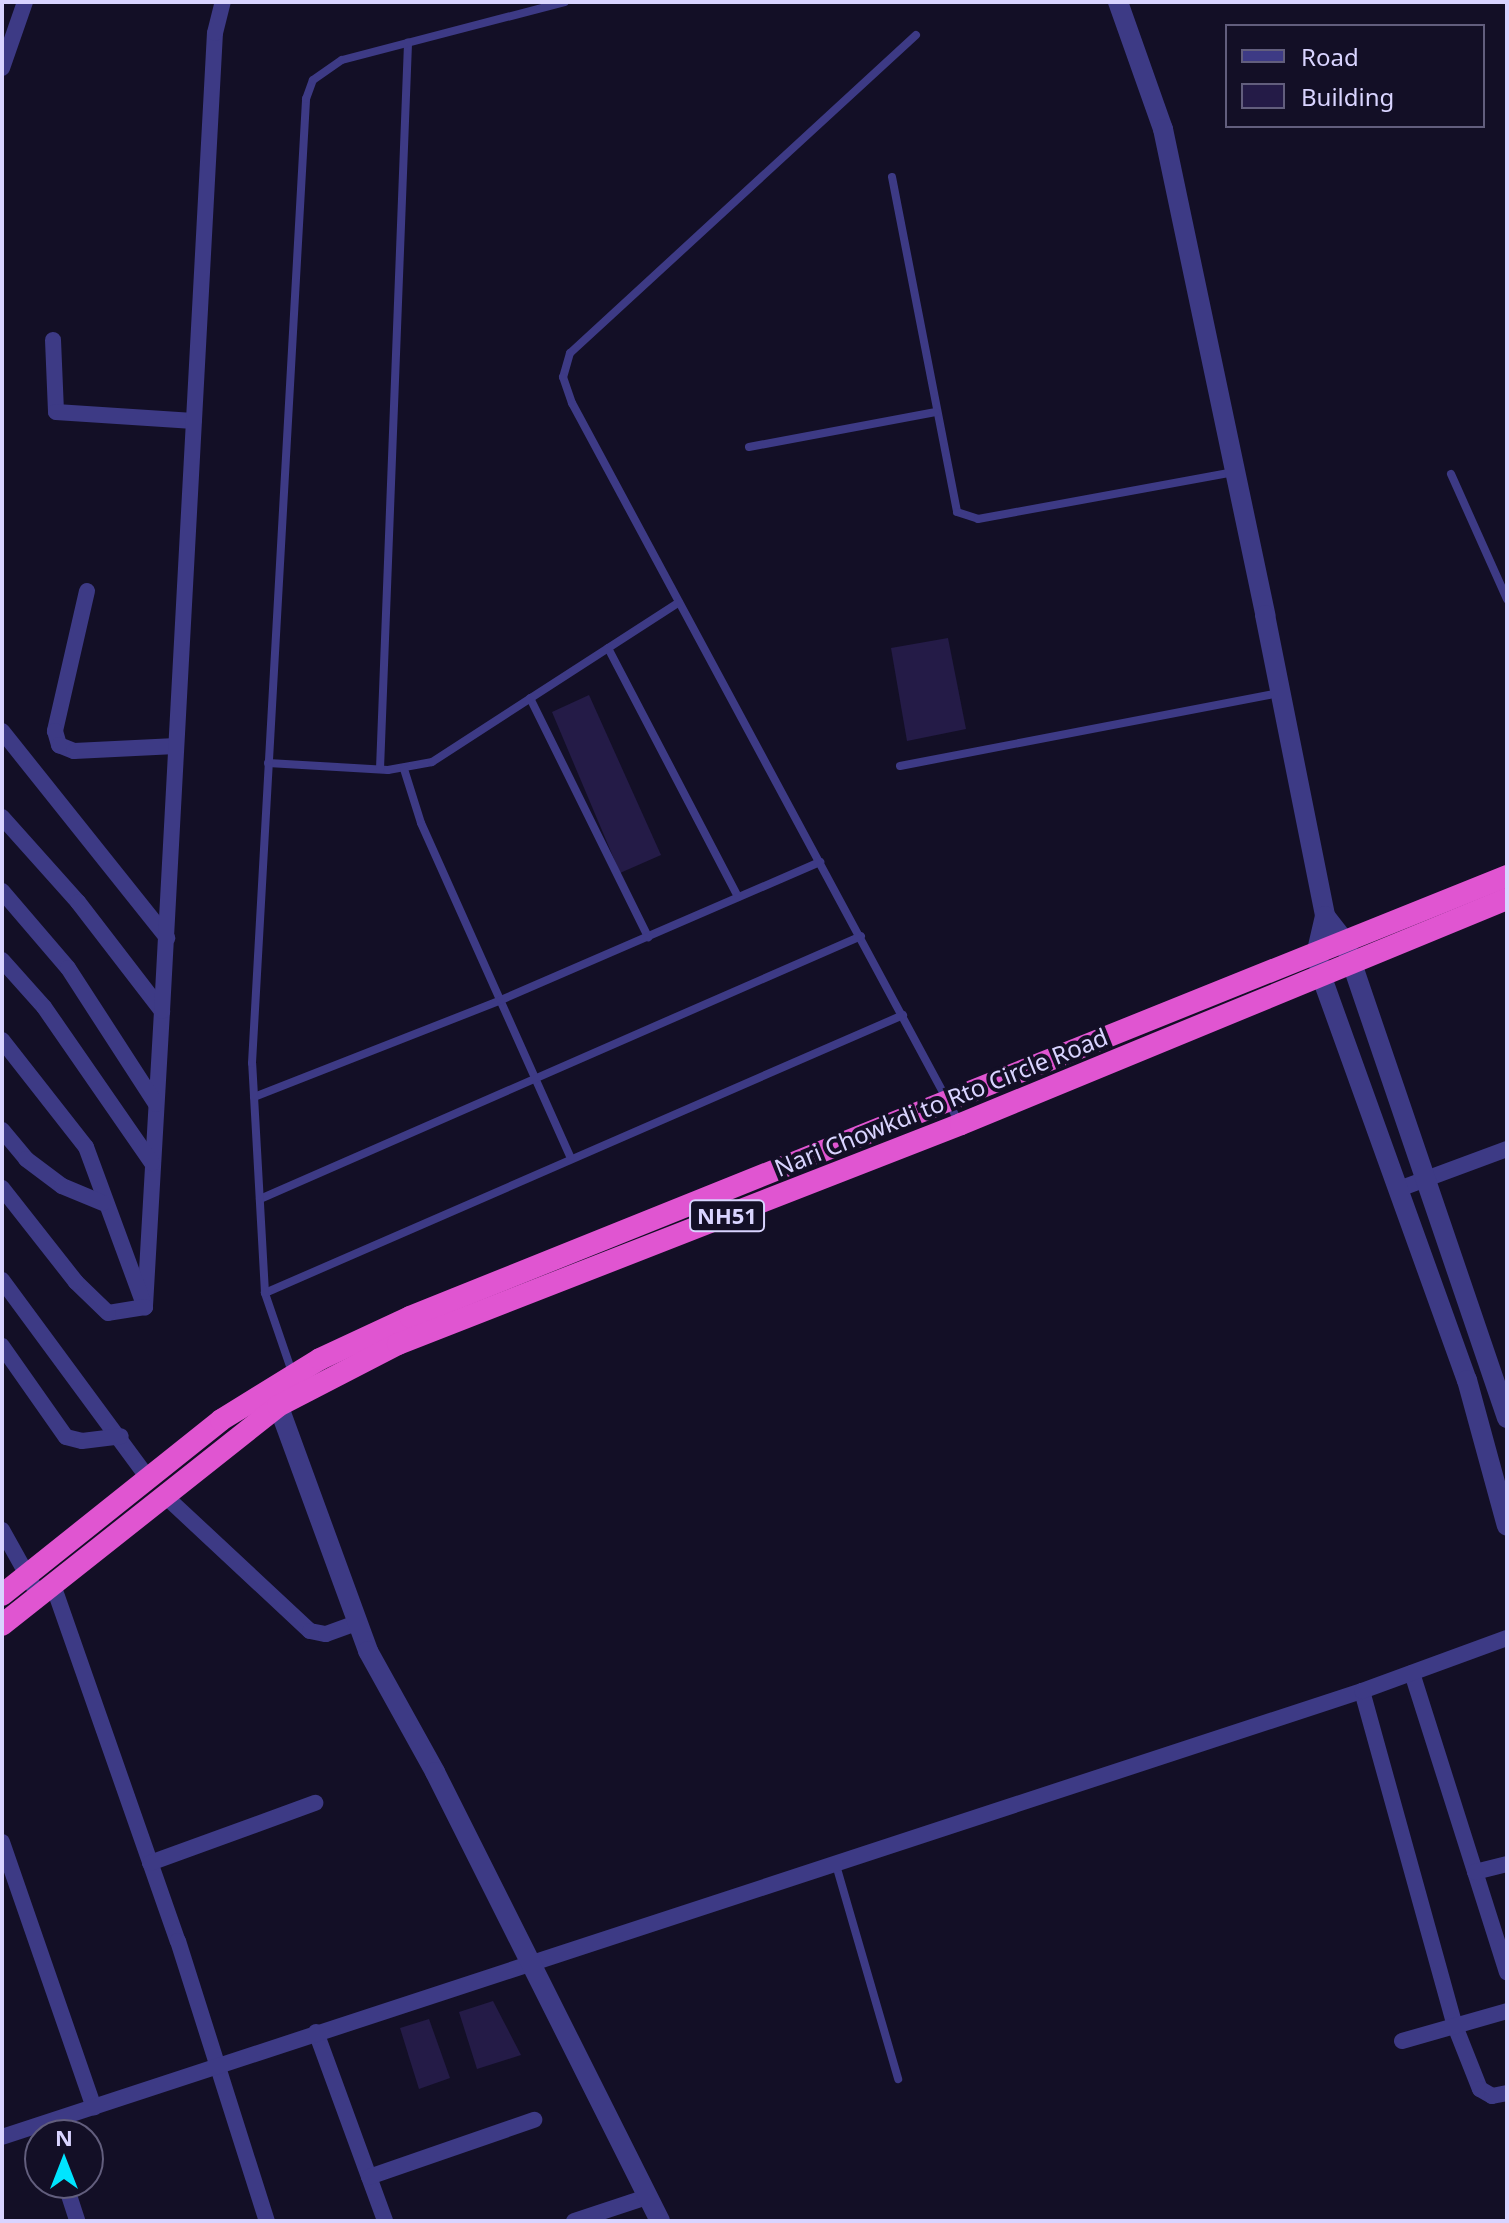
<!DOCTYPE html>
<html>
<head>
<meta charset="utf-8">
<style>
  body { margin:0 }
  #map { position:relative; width:1509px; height:2223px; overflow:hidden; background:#130f26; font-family:"Noto Sans",sans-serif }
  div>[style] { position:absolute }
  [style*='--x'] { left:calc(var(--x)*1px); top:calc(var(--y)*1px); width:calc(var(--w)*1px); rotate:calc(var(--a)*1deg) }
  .building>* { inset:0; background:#241b47 }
  .service>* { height:8px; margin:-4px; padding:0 4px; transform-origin:4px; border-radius:4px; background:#3d3a85 }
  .minor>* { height:16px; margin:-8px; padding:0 8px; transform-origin:8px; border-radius:8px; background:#3d3a85 }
  .tertiary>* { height:20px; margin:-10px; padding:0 10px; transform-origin:10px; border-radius:10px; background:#3d3a85 }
  .trunk>* { height:22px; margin:-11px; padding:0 11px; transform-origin:11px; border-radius:11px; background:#e055d1 }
  span { translate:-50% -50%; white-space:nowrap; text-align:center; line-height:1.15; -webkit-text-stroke:8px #130f26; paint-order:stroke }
  .shield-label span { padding:2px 6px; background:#130f26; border:2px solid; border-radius:6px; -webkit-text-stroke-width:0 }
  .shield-label { font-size:22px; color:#d9d4ff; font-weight:700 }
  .street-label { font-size:24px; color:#d9d4ff }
  .frame { position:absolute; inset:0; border:4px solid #d9d4ff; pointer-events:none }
  .legend { position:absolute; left:1225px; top:24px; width:260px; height:104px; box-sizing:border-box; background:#130f26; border:2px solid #625e7d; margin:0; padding:10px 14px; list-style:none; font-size:24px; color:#d9d4ff }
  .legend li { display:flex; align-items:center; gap:16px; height:40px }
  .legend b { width:40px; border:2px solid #625e7d }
  .north { position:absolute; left:24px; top:2119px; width:80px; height:80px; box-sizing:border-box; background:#130f26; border:2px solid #625e7d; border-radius:50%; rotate:0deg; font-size:22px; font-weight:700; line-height:32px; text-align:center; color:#d9d4ff }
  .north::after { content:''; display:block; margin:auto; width:28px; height:36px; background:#00e5ff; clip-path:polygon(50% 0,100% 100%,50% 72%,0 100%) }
</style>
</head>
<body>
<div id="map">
  <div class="building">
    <div style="clip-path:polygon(948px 638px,966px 729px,907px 741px,891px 648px)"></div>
    <div style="clip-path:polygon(589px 695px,661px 855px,620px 873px,552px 712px)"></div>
    <div style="clip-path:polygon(493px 2001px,521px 2055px,477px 2069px,459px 2012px)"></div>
    <div style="clip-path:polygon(429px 2019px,450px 2078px,419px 2089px,400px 2028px)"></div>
  </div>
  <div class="service">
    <div style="--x:916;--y:35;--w:470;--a:137.4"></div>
    <div style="--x:570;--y:353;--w:25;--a:106"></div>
    <div style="--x:563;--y:377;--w:28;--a:71"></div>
    <div style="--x:572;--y:403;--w:819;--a:61.71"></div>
    <div style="--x:892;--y:177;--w:341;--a:79"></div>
    <div style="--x:957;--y:512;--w:22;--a:18"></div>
    <div style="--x:978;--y:519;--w:259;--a:-10.4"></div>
    <div style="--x:749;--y:447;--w:190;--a:-10.6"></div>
    <div style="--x:1451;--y:474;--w:137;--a:65.9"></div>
    <div style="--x:608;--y:648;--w:281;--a:62.4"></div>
    <div style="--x:530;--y:698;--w:267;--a:63.7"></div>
    <div style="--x:268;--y:763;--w:120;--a:3.3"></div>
    <div style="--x:388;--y:770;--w:45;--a:-10.3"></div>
    <div style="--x:432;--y:762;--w:294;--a:-32.9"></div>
    <div style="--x:900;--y:766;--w:385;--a:-10.9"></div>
    <div style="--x:380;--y:769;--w:727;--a:-87.79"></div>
    <div style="--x:404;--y:769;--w:57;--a:72.5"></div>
    <div style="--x:421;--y:823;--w:367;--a:65.9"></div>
    <div style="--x:254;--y:1097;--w:265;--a:-21.4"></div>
    <div style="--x:501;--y:1000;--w:348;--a:-23.4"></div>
    <div style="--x:260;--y:1199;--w:656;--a:-23.63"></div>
    <div style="--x:265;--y:1293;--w:696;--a:-23.54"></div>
    <div style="--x:293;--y:1375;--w:87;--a:-108.9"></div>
    <div style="--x:265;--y:1293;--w:230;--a:-93.2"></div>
    <div style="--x:252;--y:1063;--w:966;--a:-86.79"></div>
    <div style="--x:306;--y:99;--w:20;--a:-70"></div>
    <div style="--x:313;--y:80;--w:35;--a:-35"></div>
    <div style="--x:342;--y:60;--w:230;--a:-14.6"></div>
    <div style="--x:836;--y:1865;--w:223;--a:73.8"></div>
  </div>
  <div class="minor">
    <div style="--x:2;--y:68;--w:70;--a:-70.8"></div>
    <div style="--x:53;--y:340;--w:72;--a:87.6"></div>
    <div style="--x:56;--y:412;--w:138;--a:3.7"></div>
    <div style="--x:87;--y:591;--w:144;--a:102.9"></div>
    <div style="--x:55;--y:731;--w:15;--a:74"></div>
    <div style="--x:59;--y:745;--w:16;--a:22"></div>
    <div style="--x:74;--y:751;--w:102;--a:-2.8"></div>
    <div style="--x:2;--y:731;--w:265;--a:51.4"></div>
    <div style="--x:2;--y:817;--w:114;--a:48.2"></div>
    <div style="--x:78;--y:902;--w:138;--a:52.4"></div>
    <div style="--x:162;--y:1011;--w:296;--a:93.3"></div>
    <div style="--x:2;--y:891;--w:101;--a:49.4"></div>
    <div style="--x:68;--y:968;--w:162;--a:57.1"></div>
    <div style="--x:2;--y:960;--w:63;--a:48.2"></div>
    <div style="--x:44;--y:1007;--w:190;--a:55.3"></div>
    <div style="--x:162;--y:1011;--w:979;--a:-86.9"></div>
    <div style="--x:215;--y:33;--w:32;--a:-76"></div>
    <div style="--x:2;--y:1040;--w:136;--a:51.9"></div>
    <div style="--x:86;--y:1147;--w:171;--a:69.8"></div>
    <div style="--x:145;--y:1307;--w:37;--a:171"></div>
    <div style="--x:108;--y:1313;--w:45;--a:-135.9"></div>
    <div style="--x:76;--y:1282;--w:120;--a:-128.2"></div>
    <div style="--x:2;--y:1130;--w:38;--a:50"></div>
    <div style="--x:26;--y:1159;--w:45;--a:36.9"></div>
    <div style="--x:62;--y:1186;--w:44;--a:22.5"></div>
    <div style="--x:1399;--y:1189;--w:115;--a:-20.3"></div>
    <div style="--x:2;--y:1280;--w:246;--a:53.6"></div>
    <div style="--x:2;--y:1346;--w:111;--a:54.9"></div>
    <div style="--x:66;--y:1437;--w:16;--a:14"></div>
    <div style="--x:82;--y:1441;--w:39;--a:-7"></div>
    <div style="--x:163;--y:1494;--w:201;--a:43"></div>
    <div style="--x:310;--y:1631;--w:16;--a:11"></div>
    <div style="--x:326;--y:1634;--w:33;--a:-20"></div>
    <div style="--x:2;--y:1530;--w:78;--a:60.8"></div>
    <div style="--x:53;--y:1585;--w:377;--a:70.7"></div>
    <div style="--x:178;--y:1941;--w:294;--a:72.4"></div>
    <div style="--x:1412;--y:1673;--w:314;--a:72.4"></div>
    <div style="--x:1362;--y:1691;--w:348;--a:74.5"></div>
    <div style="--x:1455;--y:2026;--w:68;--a:68.4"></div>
    <div style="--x:1480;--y:2089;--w:14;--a:30"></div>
    <div style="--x:1492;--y:2096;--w:15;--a:-11"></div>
    <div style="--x:2;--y:1842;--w:281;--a:70.9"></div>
    <div style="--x:150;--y:1863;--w:176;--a:-20"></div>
    <div style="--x:1475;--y:1872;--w:33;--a:-14"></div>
    <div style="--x:316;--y:2032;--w:201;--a:69.9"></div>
    <div style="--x:1402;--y:2041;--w:109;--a:-15.9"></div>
    <div style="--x:2;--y:2137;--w:1431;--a:-18.16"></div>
    <div style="--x:1362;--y:1691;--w:154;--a:-20.1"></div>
    <div style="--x:369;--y:2177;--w:175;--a:-19.1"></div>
    <div style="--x:65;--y:2183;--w:40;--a:72"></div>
    <div style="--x:574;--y:2221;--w:77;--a:-18.2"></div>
  </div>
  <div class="tertiary">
    <div style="--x:1118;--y:2;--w:135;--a:70.5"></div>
    <div style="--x:1163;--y:129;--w:497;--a:78.1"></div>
    <div style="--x:1265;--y:615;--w:307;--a:78.7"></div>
    <div style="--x:1325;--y:916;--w:36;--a:103"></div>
    <div style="--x:1317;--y:951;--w:24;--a:81"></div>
    <div style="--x:1321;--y:975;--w:431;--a:70.2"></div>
    <div style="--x:1467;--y:1380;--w:151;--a:74.7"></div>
    <div style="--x:1325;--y:916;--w:31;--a:52"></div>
    <div style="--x:1344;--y:940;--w:505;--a:71.17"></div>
    <div style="--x:273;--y:1391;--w:277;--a:69.9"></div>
    <div style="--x:368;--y:1651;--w:138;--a:61"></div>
    <div style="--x:435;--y:1772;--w:502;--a:63.38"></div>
  </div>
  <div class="trunk">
    <div style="--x:2;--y:1595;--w:280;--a:-38.6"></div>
    <div style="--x:221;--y:1420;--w:116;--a:-31.6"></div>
    <div style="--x:320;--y:1359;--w:99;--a:-25"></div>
    <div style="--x:410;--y:1317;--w:1182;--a:-21.9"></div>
    <div style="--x:2;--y:1625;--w:352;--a:-38.4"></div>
    <div style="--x:278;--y:1406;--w:135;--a:-27.3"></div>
    <div style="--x:398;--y:1344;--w:604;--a:-21.34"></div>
    <div style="--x:961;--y:1124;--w:591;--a:-22.4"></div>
  </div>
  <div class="shield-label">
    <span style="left:727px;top:1216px">NH51</span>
  </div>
  <div class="street-label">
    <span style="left:941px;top:1102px;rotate:-22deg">Nari Chowkdi to Rto Circle Road</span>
  </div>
  <div class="frame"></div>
  <ul class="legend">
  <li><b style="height:10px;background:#3d3a85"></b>Road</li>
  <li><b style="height:22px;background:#241b47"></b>Building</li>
  </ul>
  <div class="north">N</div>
</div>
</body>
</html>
